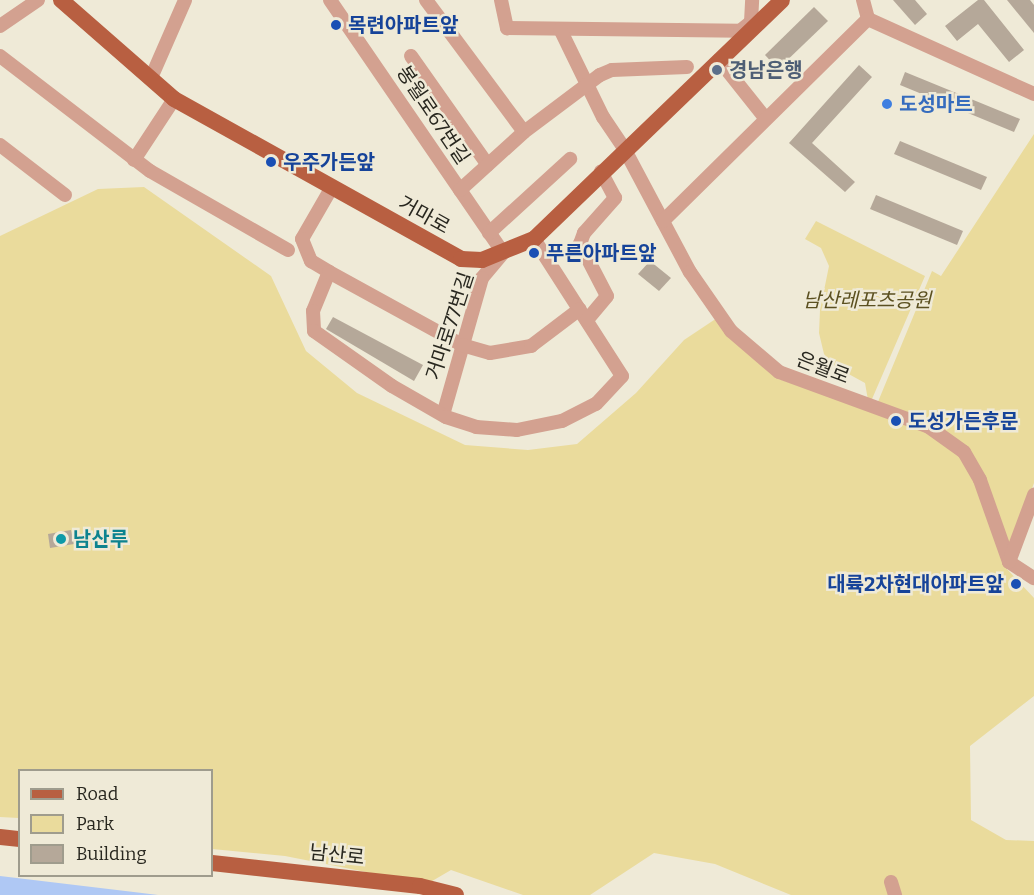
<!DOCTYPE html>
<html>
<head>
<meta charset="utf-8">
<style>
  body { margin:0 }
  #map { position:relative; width:1034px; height:895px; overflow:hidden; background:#efead7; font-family:Bitter,"Noto Sans KR",serif }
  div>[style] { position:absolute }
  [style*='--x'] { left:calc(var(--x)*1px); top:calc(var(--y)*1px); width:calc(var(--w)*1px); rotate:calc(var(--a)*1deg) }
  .green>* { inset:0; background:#eadb9c }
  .water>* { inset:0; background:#afc8f4 }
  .building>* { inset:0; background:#b5a899 }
  .minor>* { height:14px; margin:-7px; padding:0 7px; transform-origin:7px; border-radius:7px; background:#d3a190 }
  .major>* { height:16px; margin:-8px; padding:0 8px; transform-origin:8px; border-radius:8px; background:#b85f41 }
  .dots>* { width:16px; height:16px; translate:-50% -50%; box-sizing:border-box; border:3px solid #efead7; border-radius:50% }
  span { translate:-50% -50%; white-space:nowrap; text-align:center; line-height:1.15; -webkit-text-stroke:5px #efead7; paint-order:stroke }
  .transit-label { font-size:20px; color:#164399; font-weight:700 }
  .left { translate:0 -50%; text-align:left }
  .right { translate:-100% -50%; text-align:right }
  .service-label { font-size:20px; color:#4e5e75; font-weight:700 }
  .shop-label { font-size:20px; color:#366cbe; font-weight:700 }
  .street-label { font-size:20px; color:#28271f }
  .park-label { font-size:20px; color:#5b5020; font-style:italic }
  .culture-label { font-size:20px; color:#0d838f; font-weight:700 }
  .legend { position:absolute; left:18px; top:769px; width:195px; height:108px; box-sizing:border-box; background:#efead7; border:2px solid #9f9c8d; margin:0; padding:8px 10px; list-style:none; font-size:18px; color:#28271f }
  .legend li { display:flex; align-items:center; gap:12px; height:30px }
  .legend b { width:30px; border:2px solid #9f9c8d }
</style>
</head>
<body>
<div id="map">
  <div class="green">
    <div style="clip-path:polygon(1034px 134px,1034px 483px,1007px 556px,980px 480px,965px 457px,1006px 568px,1034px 598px,1034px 696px,970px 746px,971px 820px,1006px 840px,1034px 841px,1034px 895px,791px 895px,715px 864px,654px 853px,590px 895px,523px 895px,451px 870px,427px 884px,285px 856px,212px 849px,212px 770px,20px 770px,19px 818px,0 817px,0 236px,98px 189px,144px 187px,271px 276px,306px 351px,357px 393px,465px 445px,528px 450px,577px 444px,636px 393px,684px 340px,720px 316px,776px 378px,925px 429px,956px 448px,929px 427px,875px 409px,932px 271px,941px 276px)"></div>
    <div style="clip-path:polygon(816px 221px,925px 276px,869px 406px,865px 383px,834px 366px,824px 354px,819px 333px,820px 310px,829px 266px,821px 248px,805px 239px)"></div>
  </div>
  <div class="water">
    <div style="clip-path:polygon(0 876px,142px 893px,158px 895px,0 895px)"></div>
  </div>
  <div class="building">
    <div style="clip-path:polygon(893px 0,915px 0,927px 14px,915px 25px)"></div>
    <div style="clip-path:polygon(978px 0,984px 0,1024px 50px,1009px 62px,978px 24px,957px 41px,945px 26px)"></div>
    <div style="clip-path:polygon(1007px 0,1030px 0,1034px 5px,1034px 33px)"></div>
    <div style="clip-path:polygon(814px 7px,828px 21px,778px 69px,765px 55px)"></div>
    <div style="clip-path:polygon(859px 65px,872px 77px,812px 143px,855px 182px,845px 192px,789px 143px)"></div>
    <div style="clip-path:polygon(905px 72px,1020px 119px,1014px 132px,900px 85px)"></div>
    <div style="clip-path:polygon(900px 141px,987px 177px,981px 190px,894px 154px)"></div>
    <div style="clip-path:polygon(876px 195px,963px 231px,957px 245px,870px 209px)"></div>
    <div style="clip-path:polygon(650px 261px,671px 278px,659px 291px,638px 274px)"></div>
    <div style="clip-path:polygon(333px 317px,423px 365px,414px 381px,326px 329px)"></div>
    <div style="clip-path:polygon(71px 530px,74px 544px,50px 548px,48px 534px)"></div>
  </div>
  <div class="minor">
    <div style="--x:330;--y:0;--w:306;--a:55.6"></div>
    <div style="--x:503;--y:253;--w:33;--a:130"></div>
    <div style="--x:482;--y:278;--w:142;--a:105.9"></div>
    <div style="--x:426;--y:0;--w:164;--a:53.4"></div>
    <div style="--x:501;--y:0;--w:29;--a:78"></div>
    <div style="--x:507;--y:28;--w:233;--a:0.7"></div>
    <div style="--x:740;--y:31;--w:14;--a:-39"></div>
    <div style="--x:751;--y:22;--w:22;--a:-87"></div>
    <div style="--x:863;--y:0;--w:20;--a:75"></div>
    <div style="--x:868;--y:19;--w:182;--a:24.3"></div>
    <div style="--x:0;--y:26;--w:46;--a:-34.4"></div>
    <div style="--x:560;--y:29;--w:98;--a:64"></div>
    <div style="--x:603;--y:117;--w:40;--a:56"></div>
    <div style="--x:625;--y:150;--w:138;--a:62"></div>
    <div style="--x:690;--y:272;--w:72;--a:55.2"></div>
    <div style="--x:731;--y:331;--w:63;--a:40.5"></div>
    <div style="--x:779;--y:372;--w:160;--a:20.1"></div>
    <div style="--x:929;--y:427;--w:43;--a:35.5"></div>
    <div style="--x:964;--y:452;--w:32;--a:60"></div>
    <div style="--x:980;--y:480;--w:87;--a:70.5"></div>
    <div style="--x:1009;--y:562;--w:30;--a:33"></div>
    <div style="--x:0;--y:56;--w:189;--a:37.5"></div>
    <div style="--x:150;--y:171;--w:159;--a:29.8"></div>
    <div style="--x:411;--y:56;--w:133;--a:54.8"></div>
    <div style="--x:719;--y:60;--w:75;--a:51.5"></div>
    <div style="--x:151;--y:78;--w:85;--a:-66.4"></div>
    <div style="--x:0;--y:145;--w:82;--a:37.6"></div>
    <div style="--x:134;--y:160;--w:73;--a:-56.7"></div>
    <div style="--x:332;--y:187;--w:60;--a:120"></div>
    <div style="--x:302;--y:239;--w:24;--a:68"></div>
    <div style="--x:311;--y:261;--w:21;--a:31"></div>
    <div style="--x:329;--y:272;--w:42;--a:112.3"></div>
    <div style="--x:313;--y:311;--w:20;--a:87"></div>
    <div style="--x:314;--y:331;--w:95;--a:35.2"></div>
    <div style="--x:392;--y:386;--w:62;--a:29.9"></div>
    <div style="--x:446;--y:417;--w:32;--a:18"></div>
    <div style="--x:476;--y:427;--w:41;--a:4.2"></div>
    <div style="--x:517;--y:430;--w:46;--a:-11.3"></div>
    <div style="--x:562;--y:421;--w:38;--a:-27"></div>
    <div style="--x:596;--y:404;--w:38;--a:-47"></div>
    <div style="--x:622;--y:376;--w:163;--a:-122.7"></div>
    <div style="--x:460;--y:190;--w:86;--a:-42.2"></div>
    <div style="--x:524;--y:132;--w:95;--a:-36.9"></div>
    <div style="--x:600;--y:75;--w:13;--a:-23"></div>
    <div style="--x:612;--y:70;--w:75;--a:-2.3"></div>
    <div style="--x:663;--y:221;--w:288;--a:-44.6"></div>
    <div style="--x:489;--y:233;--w:110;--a:-42.4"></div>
    <div style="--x:329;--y:272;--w:152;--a:28.8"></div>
    <div style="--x:462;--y:345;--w:29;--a:16"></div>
    <div style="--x:490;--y:353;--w:42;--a:-9.7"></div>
    <div style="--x:531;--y:346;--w:61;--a:-37.1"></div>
    <div style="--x:587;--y:320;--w:31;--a:-50"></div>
    <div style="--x:607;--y:296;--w:59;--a:-117.4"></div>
    <div style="--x:580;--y:244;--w:12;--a:-70"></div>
    <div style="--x:584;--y:233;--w:47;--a:-48.5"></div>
    <div style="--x:615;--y:198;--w:30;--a:-118"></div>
    <div style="--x:1009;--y:562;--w:72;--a:-69.5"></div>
    <div style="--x:891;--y:882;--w:14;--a:73"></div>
  </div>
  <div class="major">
    <div style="--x:61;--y:0;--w:150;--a:41.2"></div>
    <div style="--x:174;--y:99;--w:329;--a:29.1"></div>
    <div style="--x:461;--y:259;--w:21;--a:3"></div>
    <div style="--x:482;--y:260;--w:56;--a:-22"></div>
    <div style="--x:534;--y:239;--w:344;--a:-43.9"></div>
    <div style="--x:0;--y:837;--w:20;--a:6"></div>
    <div style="--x:212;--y:863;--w:209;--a:6.3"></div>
    <div style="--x:420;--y:886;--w:37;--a:14"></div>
  </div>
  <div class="dots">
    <div style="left:336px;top:25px;background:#1a4fb4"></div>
    <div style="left:717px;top:70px;background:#5c6f8a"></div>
    <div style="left:887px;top:104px;background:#3f7fe0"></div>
    <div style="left:271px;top:162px;background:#1a4fb4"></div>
    <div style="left:534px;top:253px;background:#1a4fb4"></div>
    <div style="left:896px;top:421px;background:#1a4fb4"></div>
    <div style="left:61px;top:539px;background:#0f9aa8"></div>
    <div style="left:1016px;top:584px;background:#1a4fb4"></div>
  </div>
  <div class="transit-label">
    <span class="left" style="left:348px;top:25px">목련아파트앞</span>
    <span class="left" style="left:283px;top:162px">우주가든앞</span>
    <span class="left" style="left:546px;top:253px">푸른아파트앞</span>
    <span class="left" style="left:908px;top:421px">도성가든후문</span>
    <span class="right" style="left:1004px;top:584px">대륙2차현대아파트앞</span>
  </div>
  <div class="service-label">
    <span class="left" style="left:729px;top:70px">경남은행</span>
  </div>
  <div class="shop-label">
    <span class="left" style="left:899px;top:104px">도성마트</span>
  </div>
  <div class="street-label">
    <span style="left:433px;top:115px;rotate:56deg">봉월로67번길</span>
    <span style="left:424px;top:215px;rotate:29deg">거마로</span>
    <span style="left:450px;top:326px;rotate:-72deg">거마로77번길</span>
    <span style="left:823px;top:368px;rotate:21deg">은월로</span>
    <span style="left:337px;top:855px;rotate:6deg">남산로</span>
  </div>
  <div class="park-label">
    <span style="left:867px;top:300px">남산레포츠공원</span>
  </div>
  <div class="culture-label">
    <span class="left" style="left:73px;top:539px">남산루</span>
  </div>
  <ul class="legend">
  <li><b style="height:8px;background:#b85f41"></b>Road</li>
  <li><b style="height:16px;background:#eadb9c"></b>Park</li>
  <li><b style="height:16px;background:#b5a899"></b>Building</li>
  </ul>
</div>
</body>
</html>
